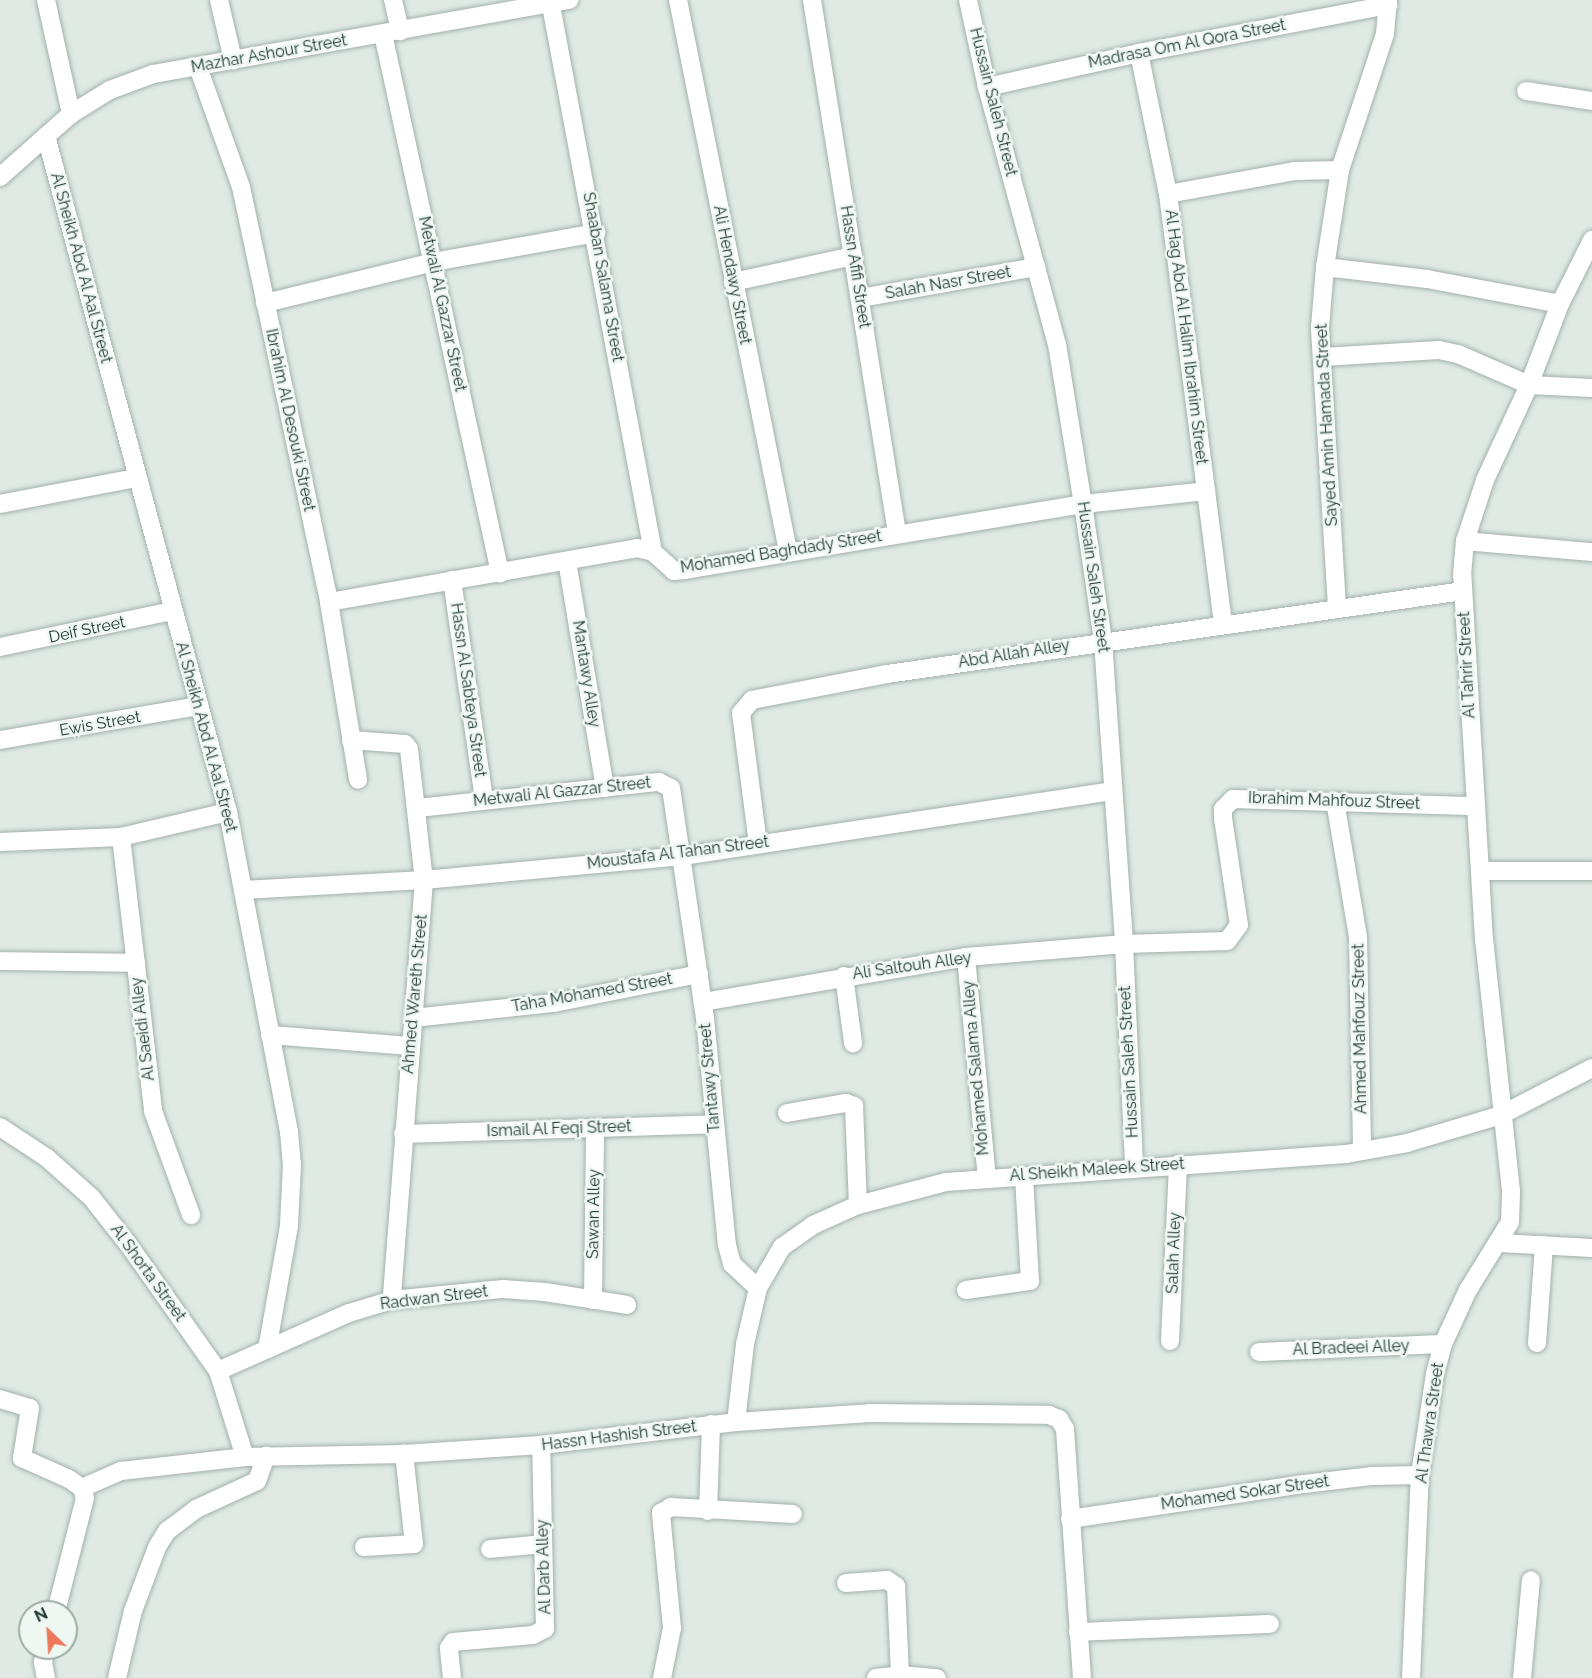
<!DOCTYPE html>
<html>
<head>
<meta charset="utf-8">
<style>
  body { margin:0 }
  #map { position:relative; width:1592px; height:1678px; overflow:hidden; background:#dfeae5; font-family:Raleway,sans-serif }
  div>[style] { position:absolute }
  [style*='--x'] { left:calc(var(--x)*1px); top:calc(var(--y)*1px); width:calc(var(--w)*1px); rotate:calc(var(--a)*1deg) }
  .roads { filter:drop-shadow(0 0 2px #a2b1ac) drop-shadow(0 0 2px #a2b1ac) }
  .street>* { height:18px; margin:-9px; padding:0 9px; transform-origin:9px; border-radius:9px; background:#fff }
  span { translate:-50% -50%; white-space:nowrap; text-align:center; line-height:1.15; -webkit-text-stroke:5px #eff7f3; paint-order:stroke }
  .street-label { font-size:16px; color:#213932 }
  .north { position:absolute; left:18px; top:1600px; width:60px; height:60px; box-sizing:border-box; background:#eff7f3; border:2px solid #9daba6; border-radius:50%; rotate:335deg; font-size:16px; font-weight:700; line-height:24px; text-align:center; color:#213932 }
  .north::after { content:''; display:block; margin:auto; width:21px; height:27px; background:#ee785a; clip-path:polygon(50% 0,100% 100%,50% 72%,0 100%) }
</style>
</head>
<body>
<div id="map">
  <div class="roads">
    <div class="street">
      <div style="--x:46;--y:0;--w:117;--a:77.6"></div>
      <div style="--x:219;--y:0;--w:62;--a:76.9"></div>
      <div style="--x:393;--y:0;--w:32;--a:77"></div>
      <div style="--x:550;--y:0;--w:562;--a:79.43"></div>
      <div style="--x:678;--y:0;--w:562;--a:78.71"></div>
      <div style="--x:812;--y:0;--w:540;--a:80.94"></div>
      <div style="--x:968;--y:0;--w:89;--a:77.7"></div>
      <div style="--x:987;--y:87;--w:266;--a:74.8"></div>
      <div style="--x:1057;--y:344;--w:162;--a:80.8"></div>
      <div style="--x:1083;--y:504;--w:138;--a:81.7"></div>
      <div style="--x:1103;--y:641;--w:304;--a:86"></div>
      <div style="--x:1124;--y:944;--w:223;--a:87.4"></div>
      <div style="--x:383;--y:34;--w:552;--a:77.75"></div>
      <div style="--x:1139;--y:53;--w:144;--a:78.4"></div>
      <div style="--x:1168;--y:194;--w:434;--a:82.7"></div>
      <div style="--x:198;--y:67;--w:127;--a:70.3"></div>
      <div style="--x:241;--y:187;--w:424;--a:78"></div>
      <div style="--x:329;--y:602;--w:180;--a:80.7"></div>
      <div style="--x:987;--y:87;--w:156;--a:-12.6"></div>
      <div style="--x:1139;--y:53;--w:254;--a:-10.9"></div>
      <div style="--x:1526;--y:91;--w:67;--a:8.6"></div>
      <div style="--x:46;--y:136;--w:700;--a:74.93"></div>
      <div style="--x:228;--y:812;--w:326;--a:79.2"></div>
      <div style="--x:289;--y:1132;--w:32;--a:85"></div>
      <div style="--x:292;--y:1164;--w:62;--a:92.8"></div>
      <div style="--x:289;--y:1226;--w:125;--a:100.1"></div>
      <div style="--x:0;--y:177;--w:95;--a:-41.6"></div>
      <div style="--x:71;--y:114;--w:46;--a:-31.6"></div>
      <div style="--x:110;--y:90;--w:46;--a:-20.4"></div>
      <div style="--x:153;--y:74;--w:423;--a:-10.1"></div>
      <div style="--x:1168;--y:194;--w:128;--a:-10.3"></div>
      <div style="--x:1294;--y:171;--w:46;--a:-1.2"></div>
      <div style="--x:1325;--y:267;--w:103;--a:6.7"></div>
      <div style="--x:1427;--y:279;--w:135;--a:10.6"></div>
      <div style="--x:733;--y:282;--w:123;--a:-12.2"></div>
      <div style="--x:860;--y:298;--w:179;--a:-10"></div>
      <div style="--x:265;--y:303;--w:173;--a:-13.7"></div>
      <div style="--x:433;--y:262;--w:166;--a:-10.1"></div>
      <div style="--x:1322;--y:357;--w:117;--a:-3.4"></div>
      <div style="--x:1439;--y:350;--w:19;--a:12"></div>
      <div style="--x:1458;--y:354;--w:77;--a:23.6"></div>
      <div style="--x:1529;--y:385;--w:63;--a:2.7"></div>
      <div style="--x:0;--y:504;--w:138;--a:-10.8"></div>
      <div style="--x:1465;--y:541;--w:127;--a:5"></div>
      <div style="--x:567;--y:561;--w:230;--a:80.5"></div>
      <div style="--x:452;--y:580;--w:222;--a:81.7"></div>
      <div style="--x:329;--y:602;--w:313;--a:-9.9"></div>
      <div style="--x:637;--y:548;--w:16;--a:14"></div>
      <div style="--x:653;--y:552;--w:28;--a:42"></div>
      <div style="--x:674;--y:571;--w:11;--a:-5"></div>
      <div style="--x:685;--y:570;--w:403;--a:-9.4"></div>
      <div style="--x:1083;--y:504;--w:124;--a:-6"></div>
      <div style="--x:1337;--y:607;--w:281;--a:-93.5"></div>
      <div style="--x:1320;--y:327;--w:60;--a:-85.2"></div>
      <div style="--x:1325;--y:267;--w:98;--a:-81.2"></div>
      <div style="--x:1340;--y:170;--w:143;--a:-71.7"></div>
      <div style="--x:1385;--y:34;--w:34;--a:-85"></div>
      <div style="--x:0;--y:647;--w:177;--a:-11.8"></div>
      <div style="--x:0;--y:740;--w:202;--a:-9.7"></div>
      <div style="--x:351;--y:740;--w:54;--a:4.2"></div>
      <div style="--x:405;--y:744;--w:6;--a:51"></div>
      <div style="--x:409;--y:749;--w:132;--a:83.5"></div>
      <div style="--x:424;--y:880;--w:421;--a:94.4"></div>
      <div style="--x:1335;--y:801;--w:138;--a:80.4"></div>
      <div style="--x:1358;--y:937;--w:214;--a:88.9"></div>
      <div style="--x:418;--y:808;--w:242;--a:-6.2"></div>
      <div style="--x:659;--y:782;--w:13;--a:27"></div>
      <div style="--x:671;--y:788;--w:232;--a:81.6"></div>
      <div style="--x:705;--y:1018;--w:228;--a:84.5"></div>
      <div style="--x:727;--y:1245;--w:20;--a:75"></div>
      <div style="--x:732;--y:1264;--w:35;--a:43"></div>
      <div style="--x:121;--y:837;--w:276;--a:83.3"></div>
      <div style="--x:153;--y:1111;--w:111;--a:69.9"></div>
      <div style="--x:0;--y:842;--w:121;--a:-2.4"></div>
      <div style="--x:121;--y:837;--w:110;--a:-13.2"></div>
      <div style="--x:758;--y:844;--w:132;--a:-97.4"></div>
      <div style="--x:741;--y:713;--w:17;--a:-50"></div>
      <div style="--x:752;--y:700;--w:137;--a:-10.9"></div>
      <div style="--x:887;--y:674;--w:582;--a:-8.2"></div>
      <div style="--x:1480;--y:871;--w:112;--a:0"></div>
      <div style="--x:243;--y:890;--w:181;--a:-3.2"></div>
      <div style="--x:424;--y:880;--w:260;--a:-5.3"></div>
      <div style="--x:683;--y:856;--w:433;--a:-8.6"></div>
      <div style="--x:966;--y:957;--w:222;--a:84.6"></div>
      <div style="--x:0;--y:961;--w:136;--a:0.8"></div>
      <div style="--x:844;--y:976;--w:68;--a:82.3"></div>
      <div style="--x:703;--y:1002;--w:267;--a:-9.7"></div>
      <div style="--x:966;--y:957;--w:159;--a:-4.7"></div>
      <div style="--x:1124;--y:944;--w:103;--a:-1.7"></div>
      <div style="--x:1227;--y:941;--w:20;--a:-53"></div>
      <div style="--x:1239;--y:925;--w:108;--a:-98.5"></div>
      <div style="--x:1223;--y:818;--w:9;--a:-90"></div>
      <div style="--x:1223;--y:809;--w:14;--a:-45"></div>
      <div style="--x:1233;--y:799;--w:243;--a:1.7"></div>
      <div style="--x:413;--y:1018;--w:142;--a:-6.1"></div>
      <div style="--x:554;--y:1003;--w:148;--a:-11.3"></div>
      <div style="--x:270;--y:1035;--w:141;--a:4.5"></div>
      <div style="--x:787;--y:1113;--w:60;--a:-9.6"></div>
      <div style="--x:846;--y:1103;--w:9;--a:21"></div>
      <div style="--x:854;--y:1106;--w:99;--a:87.7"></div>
      <div style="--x:0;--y:1127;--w:56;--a:33.4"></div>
      <div style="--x:47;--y:1158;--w:59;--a:41.6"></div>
      <div style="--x:91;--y:1197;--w:60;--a:51.8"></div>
      <div style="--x:128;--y:1244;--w:156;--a:54.7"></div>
      <div style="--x:218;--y:1371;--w:90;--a:72.6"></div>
      <div style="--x:403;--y:1134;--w:311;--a:-1.8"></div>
      <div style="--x:1500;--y:1243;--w:92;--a:3.1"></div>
      <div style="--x:966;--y:1290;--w:65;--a:-8"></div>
      <div style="--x:1030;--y:1281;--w:105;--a:-93.3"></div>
      <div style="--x:593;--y:1300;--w:172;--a:-89.3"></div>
      <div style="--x:1170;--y:1341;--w:177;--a:-87.4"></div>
      <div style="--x:1537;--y:1343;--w:98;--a:-85.9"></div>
      <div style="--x:1259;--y:1352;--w:184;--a:-2.5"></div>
      <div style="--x:218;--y:1371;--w:143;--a:-23.9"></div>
      <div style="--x:349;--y:1313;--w:45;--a:-16.8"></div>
      <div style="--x:392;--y:1300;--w:112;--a:-5.7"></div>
      <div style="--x:503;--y:1289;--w:42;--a:4.1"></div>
      <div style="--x:545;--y:1292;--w:83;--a:9"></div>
      <div style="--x:0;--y:1399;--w:31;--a:17"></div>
      <div style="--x:30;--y:1408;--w:51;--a:99.1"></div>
      <div style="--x:22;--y:1458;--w:51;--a:24.1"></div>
      <div style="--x:69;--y:1479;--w:16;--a:35"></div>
      <div style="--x:82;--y:1488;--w:10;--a:73"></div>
      <div style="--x:85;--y:1498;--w:118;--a:104.3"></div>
      <div style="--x:736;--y:1422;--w:79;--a:-83.4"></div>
      <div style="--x:745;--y:1344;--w:57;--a:-76.9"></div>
      <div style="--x:758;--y:1288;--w:48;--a:-59.7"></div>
      <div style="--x:782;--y:1247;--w:38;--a:-35"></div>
      <div style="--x:813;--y:1225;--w:49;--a:-24"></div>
      <div style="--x:858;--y:1205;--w:91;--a:-14.6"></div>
      <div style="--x:946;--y:1182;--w:401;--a:-4"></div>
      <div style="--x:1346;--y:1154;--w:62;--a:-10.2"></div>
      <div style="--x:1407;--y:1143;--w:98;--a:-16.6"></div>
      <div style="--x:1501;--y:1115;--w:102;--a:-27.3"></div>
      <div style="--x:82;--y:1488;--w:43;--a:-23.6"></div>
      <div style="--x:121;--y:1471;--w:125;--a:-6.4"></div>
      <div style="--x:245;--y:1457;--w:159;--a:-1.1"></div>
      <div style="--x:404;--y:1454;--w:137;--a:-3.8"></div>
      <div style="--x:541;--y:1445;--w:196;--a:-6.7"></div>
      <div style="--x:736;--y:1422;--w:134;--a:-3.8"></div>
      <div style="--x:870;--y:1413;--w:179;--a:0.6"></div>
      <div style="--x:1049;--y:1415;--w:11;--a:22"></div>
      <div style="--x:1059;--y:1419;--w:12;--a:59"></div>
      <div style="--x:1065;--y:1429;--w:250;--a:86.1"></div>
      <div style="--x:708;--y:1511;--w:87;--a:-88"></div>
      <div style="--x:1070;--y:1519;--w:237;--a:-8.5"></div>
      <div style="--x:1304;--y:1484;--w:67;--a:-6.8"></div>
      <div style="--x:1371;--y:1476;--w:49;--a:-1.2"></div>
      <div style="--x:364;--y:1547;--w:50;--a:-3.4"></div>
      <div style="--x:414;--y:1544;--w:91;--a:-96.3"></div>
      <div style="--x:490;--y:1549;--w:53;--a:-5.4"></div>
      <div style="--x:846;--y:1583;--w:41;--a:-4.2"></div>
      <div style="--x:887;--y:1580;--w:11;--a:34"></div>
      <div style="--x:896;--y:1586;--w:89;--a:87.4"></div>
      <div style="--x:1078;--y:1632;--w:192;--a:-2.4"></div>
      <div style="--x:46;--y:1678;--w:16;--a:-101"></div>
      <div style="--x:43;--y:1662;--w:14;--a:-78"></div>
      <div style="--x:117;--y:1678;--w:69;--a:-76.6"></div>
      <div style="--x:133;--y:1611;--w:68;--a:-69.4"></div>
      <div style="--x:157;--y:1547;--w:19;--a:-58"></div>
      <div style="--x:167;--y:1531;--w:36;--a:-37"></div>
      <div style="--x:196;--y:1509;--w:67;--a:-24.7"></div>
      <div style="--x:257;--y:1481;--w:27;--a:-70"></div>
      <div style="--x:452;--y:1678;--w:30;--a:-96"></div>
      <div style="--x:449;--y:1648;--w:7;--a:-56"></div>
      <div style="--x:453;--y:1642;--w:80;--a:-5"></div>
      <div style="--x:533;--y:1635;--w:13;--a:-27"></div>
      <div style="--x:545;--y:1629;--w:184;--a:-91.2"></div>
      <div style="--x:662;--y:1678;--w:51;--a:-78.7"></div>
      <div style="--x:672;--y:1628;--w:116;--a:-95.5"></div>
      <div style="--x:661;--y:1513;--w:12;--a:-31"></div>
      <div style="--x:671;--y:1507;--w:122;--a:3.3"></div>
      <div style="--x:876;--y:1678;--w:24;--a:-7"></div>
      <div style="--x:900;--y:1675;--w:37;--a:5"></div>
      <div style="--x:1411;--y:1678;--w:203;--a:-87.5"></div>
      <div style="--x:1420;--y:1475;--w:102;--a:-81.6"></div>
      <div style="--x:1435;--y:1374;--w:31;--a:-75"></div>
      <div style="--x:1443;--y:1344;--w:60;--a:-65.2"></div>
      <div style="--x:1468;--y:1290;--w:80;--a:-58.3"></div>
      <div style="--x:1510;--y:1222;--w:31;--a:-88"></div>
      <div style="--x:1511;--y:1191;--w:252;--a:-96.1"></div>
      <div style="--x:1484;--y:940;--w:366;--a:-93.4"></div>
      <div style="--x:1462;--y:575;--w:34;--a:-85"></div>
      <div style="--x:1465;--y:541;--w:64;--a:-71.8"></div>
      <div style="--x:1485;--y:480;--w:105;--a:-65.1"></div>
      <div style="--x:1529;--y:385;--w:87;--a:-69.1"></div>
      <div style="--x:1560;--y:304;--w:72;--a:-63.4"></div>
      <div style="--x:1522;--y:1678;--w:98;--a:-84.8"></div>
    </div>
  </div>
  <div class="street-label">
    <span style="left:1187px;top:44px;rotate:-11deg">Madrasa Om Al Qora Street</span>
    <span style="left:269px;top:54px;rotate:-10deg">Mazhar Ashour Street</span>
    <span style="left:993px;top:102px;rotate:76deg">Hussain Saleh Street</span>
    <span style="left:855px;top:267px;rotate:81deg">Hassn Afifi Street</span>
    <span style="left:81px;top:268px;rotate:75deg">Al Sheikh Abd Al Aal Street</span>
    <span style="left:732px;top:275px;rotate:79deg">Ali Hendawy Street</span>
    <span style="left:603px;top:277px;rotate:80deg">Shaaban Salama Street</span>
    <span style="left:948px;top:283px;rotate:-10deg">Salah Nasr Street</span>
    <span style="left:442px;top:304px;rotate:78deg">Metwali Al Gazzar Street</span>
    <span style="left:1186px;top:337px;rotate:83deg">Al Hag Abd Al Halim Ibrahim Street</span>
    <span style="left:290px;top:420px;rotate:78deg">Ibrahim Al Desouki Street</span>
    <span style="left:1327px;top:425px;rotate:-93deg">Sayed Amin Hamada Street</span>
    <span style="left:781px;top:552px;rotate:-9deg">Mohamed Baghdady Street</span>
    <span style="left:1093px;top:577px;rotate:82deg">Hussain Saleh Street</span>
    <span style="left:87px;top:630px;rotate:-12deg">Deif Street</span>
    <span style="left:1014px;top:654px;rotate:-9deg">Abd Allah Alley</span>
    <span style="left:1467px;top:665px;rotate:-93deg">Al Tahrir Street</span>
    <span style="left:586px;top:674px;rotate:81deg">Mantawy Alley</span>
    <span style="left:468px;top:690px;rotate:82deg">Hassn Al Sabteya Street</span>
    <span style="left:100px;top:724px;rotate:-10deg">Ewis Street</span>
    <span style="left:206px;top:737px;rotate:75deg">Al Sheikh Abd Al Aal Street</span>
    <span style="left:562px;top:792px;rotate:-6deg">Metwali Al Gazzar Street</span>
    <span style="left:1334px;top:801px;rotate:2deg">Ibrahim Mahfouz Street</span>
    <span style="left:678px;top:853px;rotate:-7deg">Moustafa Al Tahan Street</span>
    <span style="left:912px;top:966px;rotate:-8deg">Ali Saltouh Alley</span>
    <span style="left:592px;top:993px;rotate:-10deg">Taha Mohamed Street</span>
    <span style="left:415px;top:994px;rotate:-85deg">Ahmed Wareth Street</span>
    <span style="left:143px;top:1029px;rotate:-97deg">Al Saeidi Alley</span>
    <span style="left:1360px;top:1029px;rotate:-91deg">Ahmed Mahfouz Street</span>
    <span style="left:1129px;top:1062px;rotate:-93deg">Hussain Saleh Street</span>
    <span style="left:976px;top:1068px;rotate:-95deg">Mohamed Salama Alley</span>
    <span style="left:710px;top:1078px;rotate:-95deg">Tantawy Street</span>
    <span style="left:559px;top:1129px;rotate:-2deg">Ismail Al Feqi Street</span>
    <span style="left:1097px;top:1170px;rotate:-4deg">Al Sheikh Maleek Street</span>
    <span style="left:594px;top:1214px;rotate:-89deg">Sawan Alley</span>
    <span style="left:1174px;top:1253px;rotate:-88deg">Salah Alley</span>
    <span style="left:148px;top:1273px;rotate:54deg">Al Shorta Street</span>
    <span style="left:434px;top:1298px;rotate:-7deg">Radwan Street</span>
    <span style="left:1351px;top:1348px;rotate:-2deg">Al Bradeei Alley</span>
    <span style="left:1430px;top:1423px;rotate:-82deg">Al Thawra Street</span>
    <span style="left:619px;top:1436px;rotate:-7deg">Hassn Hashish Street</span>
    <span style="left:1245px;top:1493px;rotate:-8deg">Mohamed Sokar Street</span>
    <span style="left:544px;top:1567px;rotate:-92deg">Al Darb Alley</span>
  </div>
  <div class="north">N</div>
</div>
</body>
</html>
